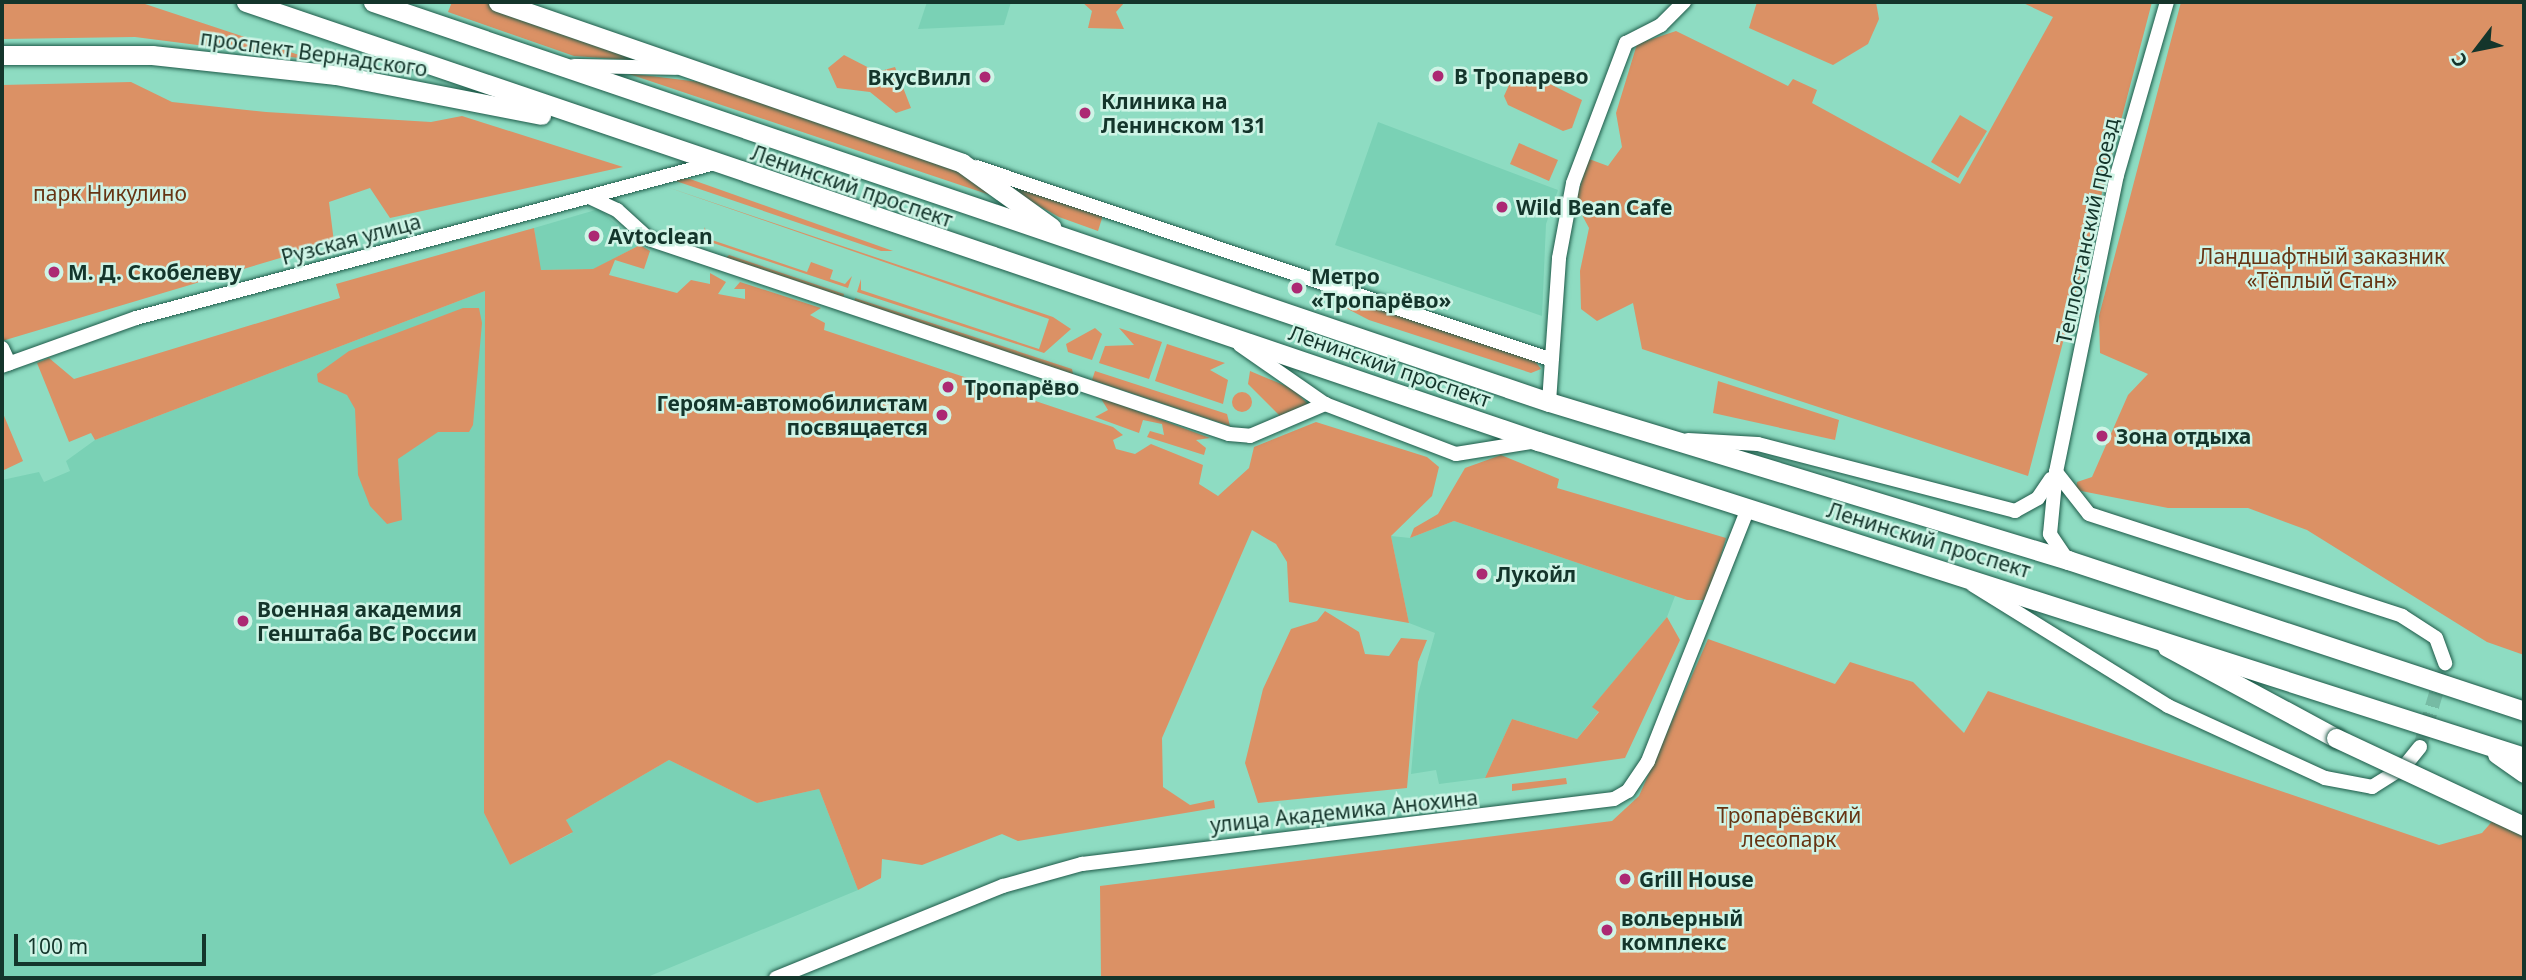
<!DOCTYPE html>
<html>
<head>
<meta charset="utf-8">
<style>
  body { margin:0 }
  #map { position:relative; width:2526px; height:980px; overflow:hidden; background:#8edcc2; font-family:"Noto Sans",sans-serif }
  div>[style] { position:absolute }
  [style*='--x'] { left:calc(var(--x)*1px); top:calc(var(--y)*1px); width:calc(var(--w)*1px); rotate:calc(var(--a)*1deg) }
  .built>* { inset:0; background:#7ad1b5 }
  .green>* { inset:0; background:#db9165 }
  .round { border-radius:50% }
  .minor-tunnel>* { height:14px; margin-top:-7px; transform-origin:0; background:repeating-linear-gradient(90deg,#76bba4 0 14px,transparent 0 21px) }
  .roads { filter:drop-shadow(0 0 2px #1e5a49) drop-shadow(0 0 2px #1e5a49) }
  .minor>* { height:14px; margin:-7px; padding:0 7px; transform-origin:7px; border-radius:7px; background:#fff }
  .major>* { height:19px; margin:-9.5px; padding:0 9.5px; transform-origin:9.5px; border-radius:9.5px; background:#fff }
  .bridges { filter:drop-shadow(0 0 2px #1e5a49) drop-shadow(0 0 2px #1e5a49) }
  .major-bridge>* { height:19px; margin:-9.5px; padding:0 9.5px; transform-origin:9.5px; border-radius:9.5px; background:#fff }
  .dots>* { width:19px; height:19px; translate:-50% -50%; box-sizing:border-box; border:4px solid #cff4e6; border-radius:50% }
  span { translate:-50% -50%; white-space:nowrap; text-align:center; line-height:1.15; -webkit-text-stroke:5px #cff4e6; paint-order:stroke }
  .street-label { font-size:21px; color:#14352b }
  .poi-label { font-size:21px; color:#14352b; font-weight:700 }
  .left { translate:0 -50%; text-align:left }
  .right { translate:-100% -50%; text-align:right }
  .park-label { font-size:21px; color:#663413 }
  .frame { position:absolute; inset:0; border:4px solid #14352b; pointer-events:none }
  .north { position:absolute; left:2442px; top:14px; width:70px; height:70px; -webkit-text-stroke:5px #cff4e6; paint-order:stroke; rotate:238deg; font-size:19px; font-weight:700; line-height:28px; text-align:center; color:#14352b }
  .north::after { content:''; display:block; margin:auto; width:24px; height:32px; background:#14352b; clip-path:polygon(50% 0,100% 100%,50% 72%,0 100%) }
  .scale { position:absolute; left:14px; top:934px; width:192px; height:32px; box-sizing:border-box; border:4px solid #14352b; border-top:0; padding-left:9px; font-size:21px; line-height:24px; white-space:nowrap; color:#14352b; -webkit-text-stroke:5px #cff4e6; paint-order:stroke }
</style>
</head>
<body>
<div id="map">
  <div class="built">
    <div style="clip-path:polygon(927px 2px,1011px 2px,1004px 25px,918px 29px)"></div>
    <div style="clip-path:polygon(1378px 122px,1558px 190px,1546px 224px,1542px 316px,1335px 245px)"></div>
    <div style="clip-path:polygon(599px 209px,640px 245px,594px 269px,540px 270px,534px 228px)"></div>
    <div style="clip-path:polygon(485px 291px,484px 813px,510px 865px,572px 833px,566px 820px,669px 760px,757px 803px,819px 789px,858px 890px,645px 978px,2px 978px,2px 480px,39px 472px,44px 482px,70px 471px,66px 461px,95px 440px)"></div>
    <div style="clip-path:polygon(1454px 521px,1675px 596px,1667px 617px,1593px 706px,1599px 711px,1577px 739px,1512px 719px,1485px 778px,1439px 784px,1436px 770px,1411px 774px,1418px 694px,1435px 633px,1409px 623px,1391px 536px,1410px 538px)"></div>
  </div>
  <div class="green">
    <div style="clip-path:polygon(2px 2px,139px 2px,314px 60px,135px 37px,2px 39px)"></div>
    <div style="clip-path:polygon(452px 2px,482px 2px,657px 62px,574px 56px,448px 12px)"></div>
    <div style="clip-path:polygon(1082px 2px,1125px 2px,1116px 12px,1124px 29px,1088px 28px,1092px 11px)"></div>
    <div style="clip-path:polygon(1757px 2px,1876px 2px,1879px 19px,1868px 44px,1833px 65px,1749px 28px)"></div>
    <div style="clip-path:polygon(2021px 2px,2152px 2px,2028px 476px,1642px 349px,1633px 303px,1597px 321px,1581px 309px,1580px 271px,1589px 228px,1575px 202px,1589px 159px,1608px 166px,1622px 147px,1616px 113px,1637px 44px,1676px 31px,1788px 86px,1793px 79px,1817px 90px,1812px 103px,1960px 184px,2053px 17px)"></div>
    <div style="clip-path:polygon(2181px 2px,2524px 2px,2524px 655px,2487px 642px,2307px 530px,2248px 508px,2168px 508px,2076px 490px,2077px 482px,2092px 477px,2128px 395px,2148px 374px,2100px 353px,2099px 316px)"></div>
    <div style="clip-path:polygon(844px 55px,877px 72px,895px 67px,911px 108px,896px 113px,870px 92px,837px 88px,828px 68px)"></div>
    <div style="clip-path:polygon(1524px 71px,1582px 100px,1572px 128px,1563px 131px,1508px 105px,1504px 96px,1514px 74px)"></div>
    <div style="clip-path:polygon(626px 73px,708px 83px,952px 165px,996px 197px)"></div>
    <div style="clip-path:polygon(131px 82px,172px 102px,266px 112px,431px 122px,462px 116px,623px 167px,390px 218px,370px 188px,329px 202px,334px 242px,2px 341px,2px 85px)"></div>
    <div style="clip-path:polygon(1960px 115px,1987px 131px,1958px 178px,1931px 162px)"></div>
    <div style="clip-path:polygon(1519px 143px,1558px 160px,1549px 181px,1510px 164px)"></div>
    <div style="clip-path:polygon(670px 179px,690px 179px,893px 251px,881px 251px)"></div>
    <div style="clip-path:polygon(664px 186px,1053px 317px,1071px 329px,1044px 353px,857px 292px,861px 279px,861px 290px,1039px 349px,1049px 319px)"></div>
    <div style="clip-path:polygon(1016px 186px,1103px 215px,1098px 231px,1059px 217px,1014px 192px)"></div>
    <div style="clip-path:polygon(705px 227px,706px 238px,807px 272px,811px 262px,833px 270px,830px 279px,845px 284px,852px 276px,848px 288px,701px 239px)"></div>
    <div style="clip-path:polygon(534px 228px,541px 270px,593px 269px,640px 245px,650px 251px,644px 269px,615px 260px,609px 275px,677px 293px,691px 280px,710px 284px,710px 273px,726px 282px,718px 294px,745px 299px,745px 289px,734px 289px,740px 282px,821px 308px,810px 315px,825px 323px,824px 330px,1113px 427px,1123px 435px,1113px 440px,1116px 449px,1135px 454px,1151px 444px,1203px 465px,1199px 484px,1218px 496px,1249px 468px,1254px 447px,1316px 422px,1427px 457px,1439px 467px,1432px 496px,1391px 536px,1409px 623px,1289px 602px,1287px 562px,1276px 544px,1252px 530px,1162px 738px,1163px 787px,1190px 805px,1214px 800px,1215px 808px,1018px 841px,1002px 834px,922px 865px,882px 859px,881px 878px,858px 890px,819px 789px,757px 803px,669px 760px,566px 820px,573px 832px,510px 865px,484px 813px,485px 291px,95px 440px,91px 433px,69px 442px,37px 363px,49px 358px,74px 379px,340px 298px,336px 284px)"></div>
    <div style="clip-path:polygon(729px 255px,844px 294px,843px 298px,725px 259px)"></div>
    <div style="clip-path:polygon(1344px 297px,1535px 361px,1541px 369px,1531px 373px,1369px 320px,1342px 306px)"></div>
    <div style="clip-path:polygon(855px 298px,1072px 369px,1073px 374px,854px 302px)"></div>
    <div style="clip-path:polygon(463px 308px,479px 308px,482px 323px,473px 425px,469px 432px,438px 432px,398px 459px,402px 520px,387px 524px,370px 506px,358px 475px,355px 409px,347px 395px,318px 382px,317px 374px,349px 351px)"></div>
    <div style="clip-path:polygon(1095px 328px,1102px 334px,1092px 360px,1068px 352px,1066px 344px)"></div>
    <div style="clip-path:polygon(1119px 328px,1162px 342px,1149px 379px,1099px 363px,1105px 346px,1134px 345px)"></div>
    <div style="clip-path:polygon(1167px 344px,1225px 363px,1210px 370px,1228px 380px,1223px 404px,1155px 381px)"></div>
    <div style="clip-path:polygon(1095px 371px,1227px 414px,1230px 426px,1092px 380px)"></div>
    <div style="clip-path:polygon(1250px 371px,1293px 389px,1308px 404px,1281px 417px,1248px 384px)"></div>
    <div style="clip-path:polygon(1718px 381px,1839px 420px,1835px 440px,1713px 413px)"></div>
    <div class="round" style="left:1232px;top:392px;width:20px;height:20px"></div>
    <div style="clip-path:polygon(1100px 397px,1210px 438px,1196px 440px,1206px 448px,1204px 455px,1147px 437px,1150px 431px,1164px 435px,1162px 424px,1143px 420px,1139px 433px,1095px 417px,1108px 410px)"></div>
    <div style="clip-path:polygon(2px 411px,23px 461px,4px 470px,2px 480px)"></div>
    <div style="clip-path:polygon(1501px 455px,1559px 479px,1557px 488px,1726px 538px,1708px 600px,1687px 600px,1454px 521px,1410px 538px,1414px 528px,1438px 514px,1465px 468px)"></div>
    <div style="clip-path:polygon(1325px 611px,1359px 632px,1365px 654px,1389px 656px,1401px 638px,1427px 640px,1418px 662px,1407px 788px,1258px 803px,1245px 763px,1263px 689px,1291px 629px,1317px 621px)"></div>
    <div style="clip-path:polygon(1667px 617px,1680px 640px,1625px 758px,1485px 778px,1512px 719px,1577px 739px,1599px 712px,1592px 707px)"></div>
    <div style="clip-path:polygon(1708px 639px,1835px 684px,1850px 662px,1913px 682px,1964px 733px,1988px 691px,2439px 845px,2482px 833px,2495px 818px,2524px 836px,2524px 978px,1101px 978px,1100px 886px,1612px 821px,1639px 796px)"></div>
    <div style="clip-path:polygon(1566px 778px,1567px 784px,1512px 791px,1512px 784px)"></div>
  </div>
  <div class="minor-tunnel">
    <div style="--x:2420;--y:747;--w:88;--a:-73.4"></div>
  </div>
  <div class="roads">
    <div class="minor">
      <div style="--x:574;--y:66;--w:102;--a:1.1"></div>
      <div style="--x:976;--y:167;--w:607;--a:18.52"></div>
      <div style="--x:589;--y:197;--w:31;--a:25"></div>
      <div style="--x:617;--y:210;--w:43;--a:42.2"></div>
      <div style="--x:649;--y:239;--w:612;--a:18.58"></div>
      <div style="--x:1229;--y:434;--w:21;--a:5"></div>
      <div style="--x:1250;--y:436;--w:82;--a:-23.1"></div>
      <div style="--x:1240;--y:345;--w:103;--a:34.8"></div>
      <div style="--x:1325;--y:404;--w:140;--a:20.9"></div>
      <div style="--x:1456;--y:454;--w:82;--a:-9.1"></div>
      <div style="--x:2;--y:348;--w:17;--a:65"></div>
      <div style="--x:2;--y:366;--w:142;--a:-19.7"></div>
      <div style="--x:136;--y:318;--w:599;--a:-14.99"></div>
      <div style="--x:1549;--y:402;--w:144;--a:-86"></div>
      <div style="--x:1559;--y:258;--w:76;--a:-79.4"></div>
      <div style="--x:1573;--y:183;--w:150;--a:-69.3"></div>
      <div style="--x:1626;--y:43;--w:39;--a:-27"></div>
      <div style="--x:1661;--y:25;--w:33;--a:-45"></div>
      <div style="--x:1688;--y:440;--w:70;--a:3.3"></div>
      <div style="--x:1758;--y:444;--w:266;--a:14.6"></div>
      <div style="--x:2015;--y:511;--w:26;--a:-29"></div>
      <div style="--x:2038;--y:498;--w:23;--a:-56"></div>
      <div style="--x:2056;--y:472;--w:53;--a:51.8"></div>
      <div style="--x:2089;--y:514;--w:329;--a:18"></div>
      <div style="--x:2402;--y:616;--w:40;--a:32.9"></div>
      <div style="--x:2436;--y:638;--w:27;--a:70"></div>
      <div style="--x:2066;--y:558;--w:29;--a:-124"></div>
      <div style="--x:2050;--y:534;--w:62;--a:-84.5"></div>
      <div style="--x:2056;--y:472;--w:303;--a:-78.4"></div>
      <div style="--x:2117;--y:175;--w:180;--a:-73.9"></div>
      <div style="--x:1973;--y:585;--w:229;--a:31.8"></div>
      <div style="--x:2168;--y:706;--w:173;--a:24.6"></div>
      <div style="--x:2325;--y:778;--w:48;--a:10.8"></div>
      <div style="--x:2372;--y:787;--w:36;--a:-32"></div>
      <div style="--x:2403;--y:768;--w:27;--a:-51"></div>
      <div style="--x:776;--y:978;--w:245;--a:-22.1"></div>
      <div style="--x:1003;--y:886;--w:82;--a:-15.6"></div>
      <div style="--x:1082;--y:864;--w:536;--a:-6.97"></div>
      <div style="--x:1614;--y:799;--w:16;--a:-30"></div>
      <div style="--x:1628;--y:791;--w:36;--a:-56"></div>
      <div style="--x:1648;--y:761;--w:271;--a:-68.4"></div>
    </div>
    <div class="major">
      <div style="--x:246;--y:2;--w:1365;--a:18.77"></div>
      <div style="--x:1538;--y:441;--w:1035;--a:17.77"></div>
      <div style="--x:373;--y:2;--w:1242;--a:18.79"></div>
      <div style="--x:1549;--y:402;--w:543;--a:16.93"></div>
      <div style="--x:2068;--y:560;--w:480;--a:18.3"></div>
      <div style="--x:498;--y:2;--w:491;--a:19.1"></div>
      <div style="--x:962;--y:163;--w:110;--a:35.7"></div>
      <div style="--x:2;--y:55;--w:150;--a:0"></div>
      <div style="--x:152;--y:55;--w:185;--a:6.2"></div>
      <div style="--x:336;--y:75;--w:209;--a:11"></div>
      <div style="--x:2167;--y:647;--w:192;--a:28.3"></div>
      <div style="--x:2497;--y:754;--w:33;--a:35"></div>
    </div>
  </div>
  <div class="bridges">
    <div class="major-bridge">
      <div style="--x:2336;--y:738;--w:208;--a:25.1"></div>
    </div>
  </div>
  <div class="dots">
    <div style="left:1438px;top:76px;background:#ac2973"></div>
    <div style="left:985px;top:77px;background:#ac2973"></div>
    <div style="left:1085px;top:113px;background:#ac2973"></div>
    <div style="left:1502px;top:207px;background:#ac2973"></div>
    <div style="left:594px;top:236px;background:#ac2973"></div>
    <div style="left:54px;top:272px;background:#ac2973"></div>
    <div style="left:1297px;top:288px;background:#ac2973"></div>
    <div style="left:948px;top:387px;background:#ac2973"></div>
    <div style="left:942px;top:415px;background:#ac2973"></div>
    <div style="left:2102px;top:436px;background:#ac2973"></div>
    <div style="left:1482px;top:574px;background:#ac2973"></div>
    <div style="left:243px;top:621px;background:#ac2973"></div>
    <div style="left:1625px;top:879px;background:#ac2973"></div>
    <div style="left:1607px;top:930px;background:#ac2973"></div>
  </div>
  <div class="street-label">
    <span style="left:314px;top:53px;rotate:8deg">проспект Вернадского</span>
    <span style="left:852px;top:186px;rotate:19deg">Ленинский проспект</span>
    <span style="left:2087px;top:231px;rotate:-78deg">Теплостанский проезд</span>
    <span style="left:351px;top:239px;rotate:-15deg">Рузская улица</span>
    <span style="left:1390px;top:366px;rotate:19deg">Ленинский проспект</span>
    <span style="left:1929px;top:540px;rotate:17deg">Ленинский проспект</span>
    <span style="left:1344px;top:811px;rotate:-6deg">улица Академика Анохина</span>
  </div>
  <div class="poi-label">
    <span class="left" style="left:1454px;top:76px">В Тропарево</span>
    <span class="right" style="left:971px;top:77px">ВкусВилл</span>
    <span class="left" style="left:1101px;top:113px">Клиника на<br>Ленинском 131</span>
    <span class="left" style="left:1516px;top:207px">Wild Bean Cafe</span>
    <span class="left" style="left:608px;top:236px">Avtoclean</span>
    <span class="left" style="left:68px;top:272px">М. Д. Скобелеву</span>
    <span class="left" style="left:1311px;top:288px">Метро<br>«Тропарёво»</span>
    <span class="left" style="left:964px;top:387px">Тропарёво</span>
    <span class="right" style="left:928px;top:415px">Героям-автомобилистам<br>посвящается</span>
    <span class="left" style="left:2116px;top:436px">Зона отдыха</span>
    <span class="left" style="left:1496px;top:574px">Лукойл</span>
    <span class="left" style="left:257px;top:621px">Военная академия<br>Генштаба ВС России</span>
    <span class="left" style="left:1639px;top:879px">Grill House</span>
    <span class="left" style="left:1621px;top:930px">вольерный<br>комплекс</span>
  </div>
  <div class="park-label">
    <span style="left:110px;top:193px">парк Никулино</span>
    <span style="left:2322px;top:268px">Ландшафтный заказник<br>«Тёплый Стан»</span>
    <span style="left:1789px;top:827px">Тропарёвский<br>лесопарк</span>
  </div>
  <div class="frame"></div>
  <div class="north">С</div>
  <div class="scale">100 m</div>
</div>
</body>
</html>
